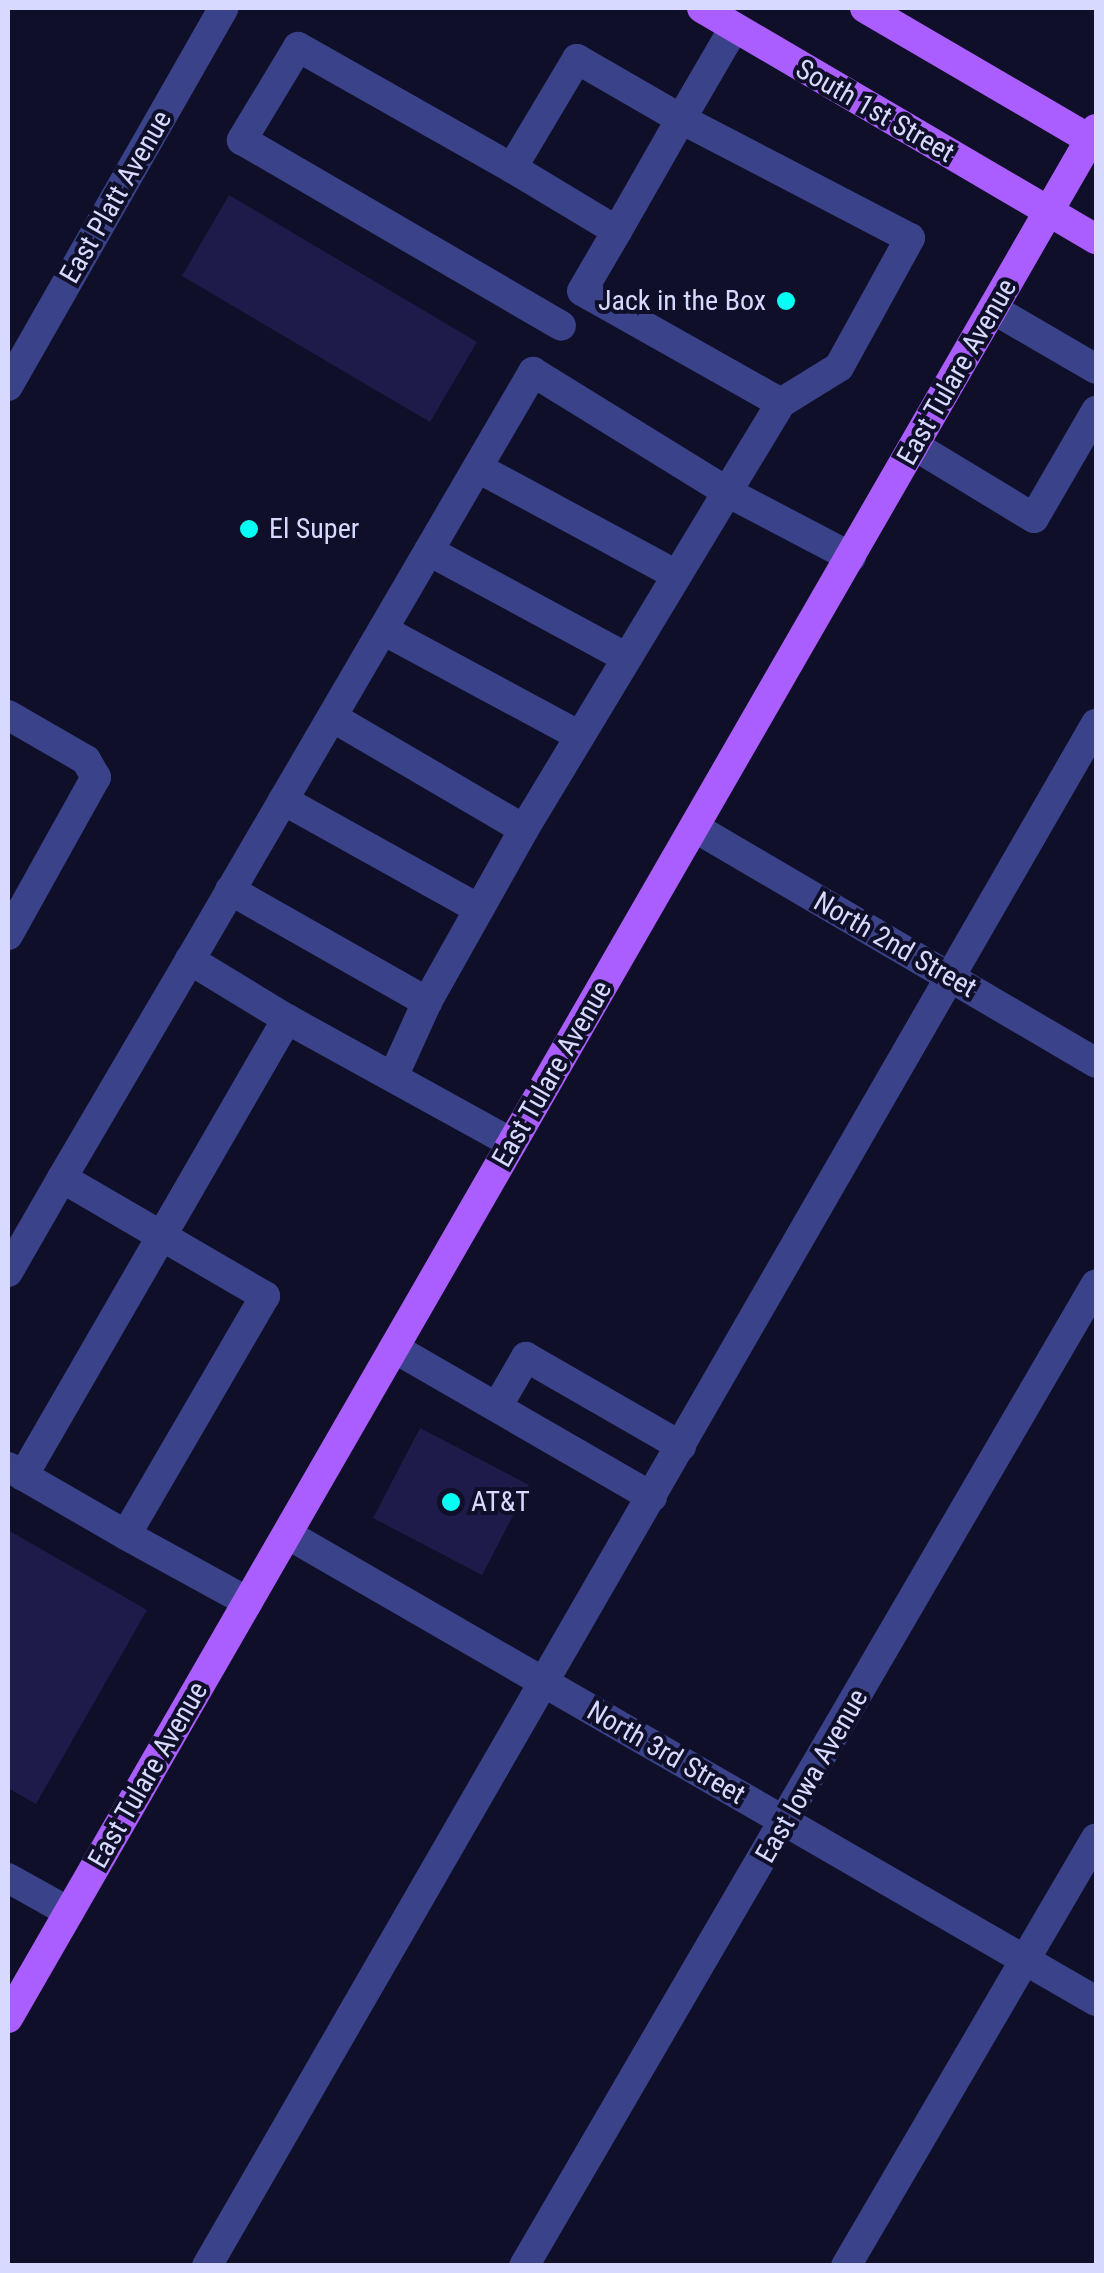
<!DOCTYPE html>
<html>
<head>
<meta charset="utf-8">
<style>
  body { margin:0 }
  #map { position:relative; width:1104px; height:2273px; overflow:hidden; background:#100f29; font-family:"Roboto Condensed",sans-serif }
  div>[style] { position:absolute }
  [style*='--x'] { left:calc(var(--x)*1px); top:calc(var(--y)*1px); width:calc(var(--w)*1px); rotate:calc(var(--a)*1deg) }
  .building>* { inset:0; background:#1e1b4a }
  .minor>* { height:30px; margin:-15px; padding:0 15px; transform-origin:15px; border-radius:15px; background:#3a4289 }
  .major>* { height:30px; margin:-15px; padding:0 15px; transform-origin:15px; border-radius:15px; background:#ab5eff }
  .dots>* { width:28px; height:28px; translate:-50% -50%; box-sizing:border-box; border:5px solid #100f29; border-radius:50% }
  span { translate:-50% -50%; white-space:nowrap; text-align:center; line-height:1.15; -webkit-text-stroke:8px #100f29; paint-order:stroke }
  .street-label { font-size:28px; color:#d7d9ff }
  .poi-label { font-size:28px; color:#d7d9ff }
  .right { translate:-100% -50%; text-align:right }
  .left { translate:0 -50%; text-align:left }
  .frame { position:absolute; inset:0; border:10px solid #d7d9ff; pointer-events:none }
</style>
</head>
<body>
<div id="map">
  <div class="building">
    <div style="clip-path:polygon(229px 195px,477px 342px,430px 422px,182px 276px)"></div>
    <div style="clip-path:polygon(420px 1428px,529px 1485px,482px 1575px,373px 1518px)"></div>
    <div style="clip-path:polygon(8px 1530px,147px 1610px,36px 1804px,8px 1788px)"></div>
  </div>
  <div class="minor">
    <div style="--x:512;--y:168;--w:246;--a:-150.5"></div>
    <div style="--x:298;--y:47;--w:109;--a:121.1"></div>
    <div style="--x:242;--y:140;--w:369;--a:30.2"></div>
    <div style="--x:617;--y:231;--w:129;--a:-60.3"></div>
    <div style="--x:681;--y:119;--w:258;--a:27.5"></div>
    <div style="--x:910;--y:238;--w:147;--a:118.8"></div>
    <div style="--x:839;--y:367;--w:68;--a:148.2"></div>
    <div style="--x:993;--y:309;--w:119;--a:30.2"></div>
    <div style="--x:8;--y:386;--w:435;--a:-60.3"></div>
    <div style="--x:915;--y:446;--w:139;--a:31.2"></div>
    <div style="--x:1034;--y:518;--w:124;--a:-59.9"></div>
    <div style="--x:478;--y:468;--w:224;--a:28.3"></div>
    <div style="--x:429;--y:551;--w:223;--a:28.4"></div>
    <div style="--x:383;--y:630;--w:221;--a:28.3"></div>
    <div style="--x:8;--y:715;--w:90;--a:30"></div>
    <div style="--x:86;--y:760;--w:20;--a:60"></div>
    <div style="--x:96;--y:777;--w:181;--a:119.1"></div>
    <div style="--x:332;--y:717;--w:222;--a:30.3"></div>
    <div style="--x:283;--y:800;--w:224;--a:29.1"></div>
    <div style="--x:694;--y:827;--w:466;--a:30.4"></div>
    <div style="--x:230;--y:890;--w:227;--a:29.6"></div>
    <div style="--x:287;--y:1019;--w:257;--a:28.9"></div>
    <div style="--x:393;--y:1077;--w:82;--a:-65.6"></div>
    <div style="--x:427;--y:1002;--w:198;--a:-60.7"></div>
    <div style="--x:524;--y:829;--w:393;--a:-58.9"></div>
    <div style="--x:727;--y:492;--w:140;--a:27.7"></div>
    <div style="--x:62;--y:1178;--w:253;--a:-59.6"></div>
    <div style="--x:8;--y:1272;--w:108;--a:-60.1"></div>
    <div style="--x:62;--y:1178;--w:235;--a:30.2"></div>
    <div style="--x:265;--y:1296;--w:276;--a:120.2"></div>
    <div style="--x:126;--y:1535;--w:136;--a:-150"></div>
    <div style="--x:394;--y:1348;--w:298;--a:30"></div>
    <div style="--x:497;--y:1407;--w:58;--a:-59.9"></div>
    <div style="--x:526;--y:1357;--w:179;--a:29.9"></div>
    <div style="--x:23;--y:1476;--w:528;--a:-59.99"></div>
    <div style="--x:287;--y:1019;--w:114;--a:-148.7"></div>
    <div style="--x:190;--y:960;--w:681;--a:-59.74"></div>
    <div style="--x:533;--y:372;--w:228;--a:31.7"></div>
    <div style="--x:727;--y:492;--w:104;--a:-58.8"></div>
    <div style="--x:781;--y:403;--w:228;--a:-150.6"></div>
    <div style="--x:582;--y:291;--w:69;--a:-59.7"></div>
    <div style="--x:617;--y:231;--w:122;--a:-149"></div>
    <div style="--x:512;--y:168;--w:127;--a:-59.2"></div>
    <div style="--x:577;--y:59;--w:120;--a:30"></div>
    <div style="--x:681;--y:119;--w:105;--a:-59.8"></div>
    <div style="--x:287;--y:1534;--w:934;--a:30"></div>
    <div style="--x:126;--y:1535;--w:139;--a:28.8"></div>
    <div style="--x:8;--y:1878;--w:70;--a:29.1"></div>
    <div style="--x:207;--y:2266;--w:1780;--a:-60.04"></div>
    <div style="--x:524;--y:2266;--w:1136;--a:-59.78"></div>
    <div style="--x:846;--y:2266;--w:495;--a:-59.7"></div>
  </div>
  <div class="major">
    <div style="--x:702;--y:8;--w:457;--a:30.4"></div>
    <div style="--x:865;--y:8;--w:268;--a:30.3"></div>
    <div style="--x:8;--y:2018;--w:2180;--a:-60.06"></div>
  </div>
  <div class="dots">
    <div style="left:786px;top:301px;background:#03fff3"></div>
    <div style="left:249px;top:529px;background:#03fff3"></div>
    <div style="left:451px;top:1502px;background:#03fff3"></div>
  </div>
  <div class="street-label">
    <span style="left:875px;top:111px;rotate:30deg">South 1st Street</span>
    <span style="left:116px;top:197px;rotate:-60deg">East Platt Avenue</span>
    <span style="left:957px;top:372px;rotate:-60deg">East Tulare Avenue</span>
    <span style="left:895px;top:945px;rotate:30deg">North 2nd Street</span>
    <span style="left:552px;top:1074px;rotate:-60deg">East Tulare Avenue</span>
    <span style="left:666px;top:1753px;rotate:30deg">North 3rd Street</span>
    <span style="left:148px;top:1775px;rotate:-60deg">East Tulare Avenue</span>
    <span style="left:812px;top:1776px;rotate:-60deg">East Iowa Avenue</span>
  </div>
  <div class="poi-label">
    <span class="right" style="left:766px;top:301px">Jack in the Box</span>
    <span class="left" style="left:269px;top:529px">El Super</span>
    <span class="left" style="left:471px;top:1502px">AT&amp;T</span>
  </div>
  <div class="frame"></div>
</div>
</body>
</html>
